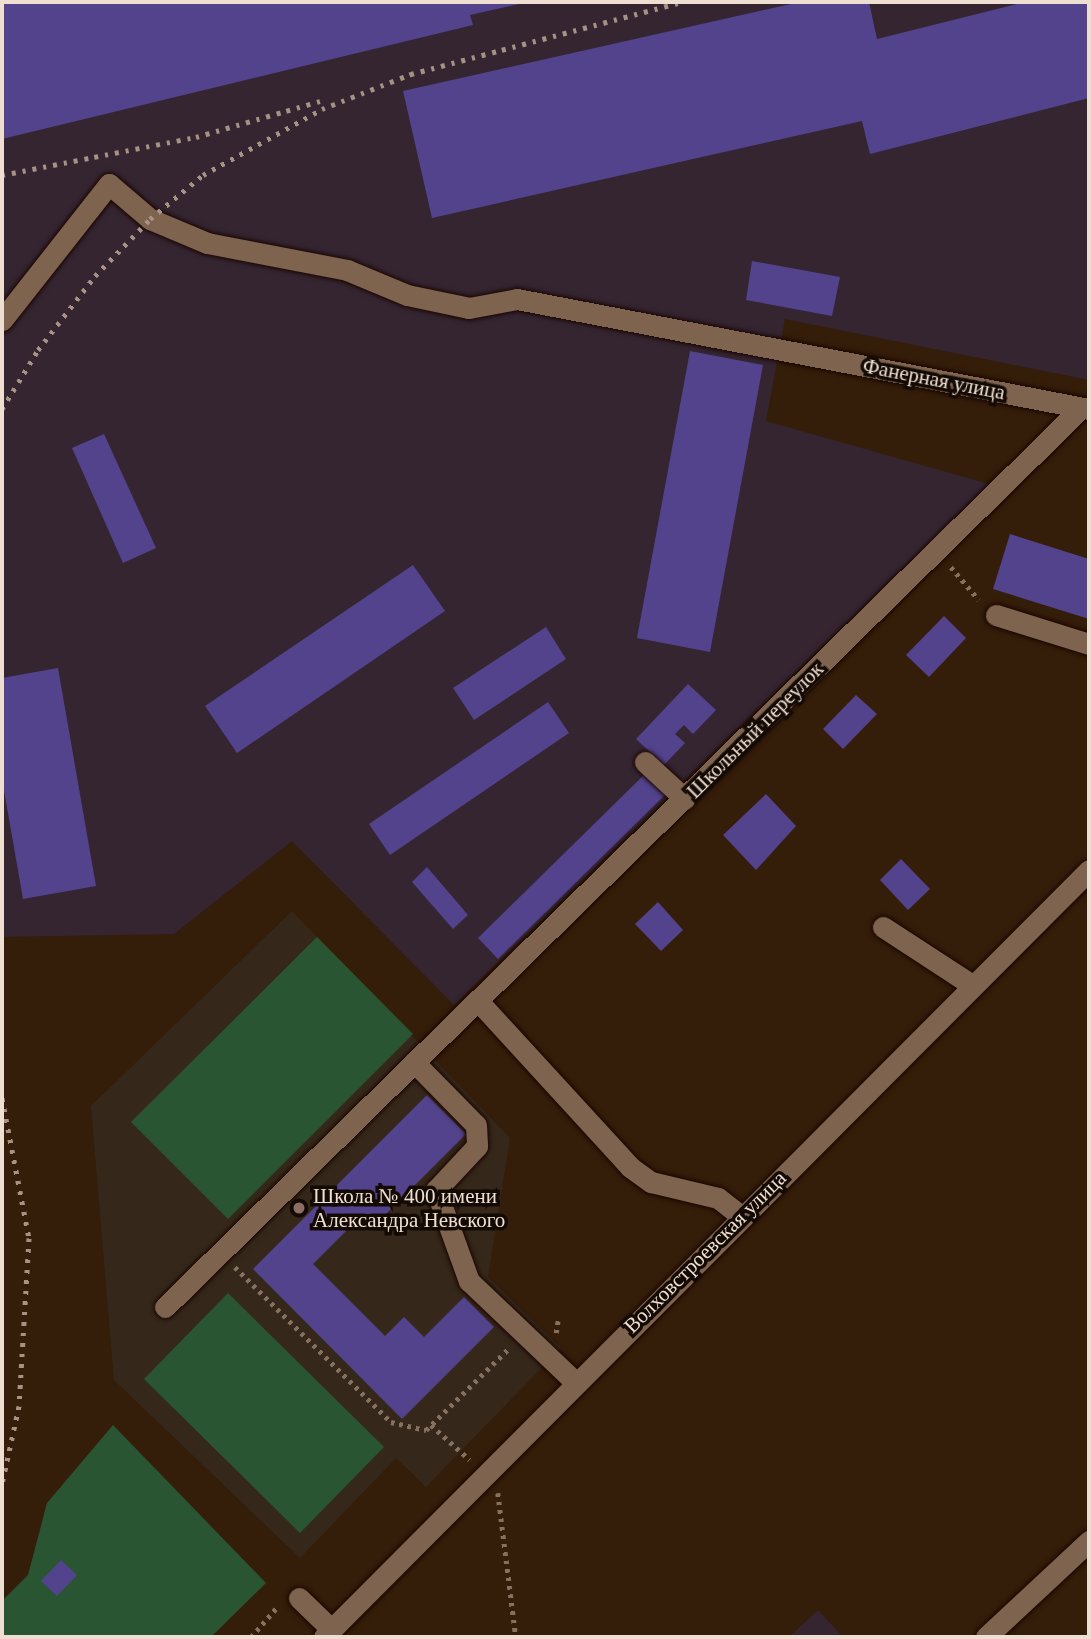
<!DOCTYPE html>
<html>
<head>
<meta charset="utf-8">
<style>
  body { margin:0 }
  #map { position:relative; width:1091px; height:1639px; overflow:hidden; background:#341d09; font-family:"Times New Roman",serif }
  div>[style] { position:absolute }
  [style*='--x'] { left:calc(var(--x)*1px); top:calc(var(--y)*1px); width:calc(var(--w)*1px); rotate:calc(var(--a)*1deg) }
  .industrial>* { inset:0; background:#342531 }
  .education>* { inset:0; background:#35281a }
  .green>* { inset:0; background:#2a5532 }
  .building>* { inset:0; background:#53438d }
  .path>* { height:4.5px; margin-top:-2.25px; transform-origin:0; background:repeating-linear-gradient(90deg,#857160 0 3.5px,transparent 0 8.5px) }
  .roads { filter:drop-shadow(0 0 2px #1a0600) drop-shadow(0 0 2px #1a0600) }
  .minor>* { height:21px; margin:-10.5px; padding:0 10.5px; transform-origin:10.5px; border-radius:10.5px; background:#7e634e }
  .rail>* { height:5px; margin-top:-2.5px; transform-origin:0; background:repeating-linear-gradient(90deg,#a69384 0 3.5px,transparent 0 10.5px) }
  .dots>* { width:19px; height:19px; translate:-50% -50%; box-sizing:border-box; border:4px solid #140a04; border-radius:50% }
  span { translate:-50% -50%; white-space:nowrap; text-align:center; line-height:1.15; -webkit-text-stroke:7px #140a04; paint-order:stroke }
  .street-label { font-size:21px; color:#efdfd3 }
  .poi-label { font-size:21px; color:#efdfd3 }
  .left { translate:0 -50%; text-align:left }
  .frame { position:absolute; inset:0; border:4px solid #efdfd3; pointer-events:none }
</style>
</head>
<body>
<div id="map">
  <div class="industrial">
    <div style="clip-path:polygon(2px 2px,1089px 2px,1089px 380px,785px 319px,766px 421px,989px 484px,454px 1005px,292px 841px,174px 934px,2px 937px)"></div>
    <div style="clip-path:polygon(818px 1610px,843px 1637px,789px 1637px)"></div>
  </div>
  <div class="education">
    <div style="clip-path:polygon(292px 911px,510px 1138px,488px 1277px,561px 1348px,426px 1487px,396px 1458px,300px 1558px,114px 1380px,91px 1106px)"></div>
  </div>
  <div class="green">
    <div style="clip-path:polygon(317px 937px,413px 1034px,228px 1219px,131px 1122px)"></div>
    <div style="clip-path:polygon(228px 1293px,384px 1447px,300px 1533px,144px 1379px)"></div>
    <div style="clip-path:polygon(113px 1425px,266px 1583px,211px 1637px,2px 1637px,2px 1601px,28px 1575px,47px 1503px)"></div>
  </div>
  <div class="building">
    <div style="clip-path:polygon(2px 2px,524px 2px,524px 3px,470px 15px,473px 25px,2px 139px)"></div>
    <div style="clip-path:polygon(800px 2px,869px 2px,877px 39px,1025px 2px,1089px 2px,1089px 98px,870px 154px,862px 121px,432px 218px,403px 91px)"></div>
    <div style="clip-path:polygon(752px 261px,840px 277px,832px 316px,746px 300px)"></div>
    <div style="clip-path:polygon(690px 351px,763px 365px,710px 652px,637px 638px)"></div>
    <div style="clip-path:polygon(104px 434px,156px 548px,123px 563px,72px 448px)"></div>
    <div style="clip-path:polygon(1010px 534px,1089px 559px,1089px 619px,993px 589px)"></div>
    <div style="clip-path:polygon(413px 565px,445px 611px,237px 753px,205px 706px)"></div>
    <div style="clip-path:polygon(944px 616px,966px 638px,929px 677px,906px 655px)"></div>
    <div style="clip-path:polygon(546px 627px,566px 659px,474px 720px,453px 688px)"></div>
    <div style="clip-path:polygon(58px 668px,96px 886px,23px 899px,2px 779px,2px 678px)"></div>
    <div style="clip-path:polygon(688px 684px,716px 710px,693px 734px,684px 725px,675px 734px,685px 743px,664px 765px,636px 739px)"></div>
    <div style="clip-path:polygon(856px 695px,877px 714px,843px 749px,823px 729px)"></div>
    <div style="clip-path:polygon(548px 702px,569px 733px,390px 855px,369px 824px)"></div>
    <div style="clip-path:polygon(647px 772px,667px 793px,498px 959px,478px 938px)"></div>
    <div style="clip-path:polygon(766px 794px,796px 826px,756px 870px,723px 835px)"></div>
    <div style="clip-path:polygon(901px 859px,930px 889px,908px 910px,880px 880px)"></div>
    <div style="clip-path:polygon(427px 867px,468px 915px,453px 929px,412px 882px)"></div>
    <div style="clip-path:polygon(658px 902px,683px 930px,661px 951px,635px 924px)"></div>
    <div style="clip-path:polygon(427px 1095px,466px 1134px,372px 1228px,360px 1217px,313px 1264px,385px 1336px,404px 1317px,424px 1337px,464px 1297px,494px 1327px,402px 1419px,253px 1269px)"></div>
    <div style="clip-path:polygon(61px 1560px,77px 1575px,57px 1596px,41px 1581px)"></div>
  </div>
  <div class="path">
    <div style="--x:951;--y:567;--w:43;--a:49.7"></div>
    <div style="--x:235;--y:1267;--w:220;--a:44.8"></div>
    <div style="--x:391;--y:1422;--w:36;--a:13"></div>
    <div style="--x:426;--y:1430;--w:114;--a:-44.6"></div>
    <div style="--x:556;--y:1333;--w:13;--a:-81"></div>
    <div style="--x:431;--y:1425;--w:52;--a:41.9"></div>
    <div style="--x:498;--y:1493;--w:145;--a:82.9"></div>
    <div style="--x:251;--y:1637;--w:41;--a:-48.9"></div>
  </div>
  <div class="roads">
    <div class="minor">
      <div style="--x:2;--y:320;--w:173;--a:-51.8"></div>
      <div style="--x:109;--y:184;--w:54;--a:40.5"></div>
      <div style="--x:150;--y:219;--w:62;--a:22.8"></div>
      <div style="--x:207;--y:243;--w:143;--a:10.9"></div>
      <div style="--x:347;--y:270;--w:65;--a:22.6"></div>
      <div style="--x:407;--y:295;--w:63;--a:11.8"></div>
      <div style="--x:469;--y:308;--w:49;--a:-10.6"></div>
      <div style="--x:517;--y:299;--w:582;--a:10.89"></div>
      <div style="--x:996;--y:615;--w:97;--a:17.3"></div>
      <div style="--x:645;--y:762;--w:54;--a:42.8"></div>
      <div style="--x:883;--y:927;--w:106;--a:33.1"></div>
      <div style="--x:479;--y:1002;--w:224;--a:47.5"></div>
      <div style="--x:630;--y:1167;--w:26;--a:36"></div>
      <div style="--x:651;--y:1182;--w:69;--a:13.4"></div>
      <div style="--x:718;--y:1198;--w:29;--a:38"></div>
      <div style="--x:414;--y:1062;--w:88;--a:45.5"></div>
      <div style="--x:476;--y:1125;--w:21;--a:87"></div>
      <div style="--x:477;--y:1146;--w:60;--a:133"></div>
      <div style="--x:436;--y:1190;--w:97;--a:70.1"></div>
      <div style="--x:469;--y:1281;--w:146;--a:43.6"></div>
      <div style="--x:165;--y:1307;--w:1283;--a:-44.46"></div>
      <div style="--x:299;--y:1598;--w:46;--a:44.1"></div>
      <div style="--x:324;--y:1637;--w:1083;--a:-45.07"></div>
      <div style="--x:986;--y:1637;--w:141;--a:-43"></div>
    </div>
  </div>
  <div class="rail">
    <div style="--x:2;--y:175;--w:198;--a:-11.1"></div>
    <div style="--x:196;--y:137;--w:136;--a:-16.2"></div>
    <div style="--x:2;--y:409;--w:69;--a:-58.6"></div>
    <div style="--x:38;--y:350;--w:93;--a:-52.4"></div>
    <div style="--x:95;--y:276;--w:79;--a:-46"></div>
    <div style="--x:150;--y:219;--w:69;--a:-39.7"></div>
    <div style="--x:203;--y:175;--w:136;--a:-29"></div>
    <div style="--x:322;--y:109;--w:96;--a:-21.5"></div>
    <div style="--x:411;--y:74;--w:279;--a:-14.9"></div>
    <div style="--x:2;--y:1098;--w:143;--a:79.1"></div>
    <div style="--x:29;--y:1238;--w:168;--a:93.4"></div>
    <div style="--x:19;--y:1406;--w:80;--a:102.3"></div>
  </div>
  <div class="dots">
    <div style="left:299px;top:1208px;background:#8d6e63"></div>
  </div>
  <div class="street-label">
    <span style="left:934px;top:379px;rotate:11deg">Фанерная улица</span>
    <span style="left:755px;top:730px;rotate:-45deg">Школьный переулок</span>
    <span style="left:705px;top:1252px;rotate:-45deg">Волховстроевская улица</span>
  </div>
  <div class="poi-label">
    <span class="left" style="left:313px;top:1208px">Школа № 400 имени<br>Александра Невского</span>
  </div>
  <div class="frame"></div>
</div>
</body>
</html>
